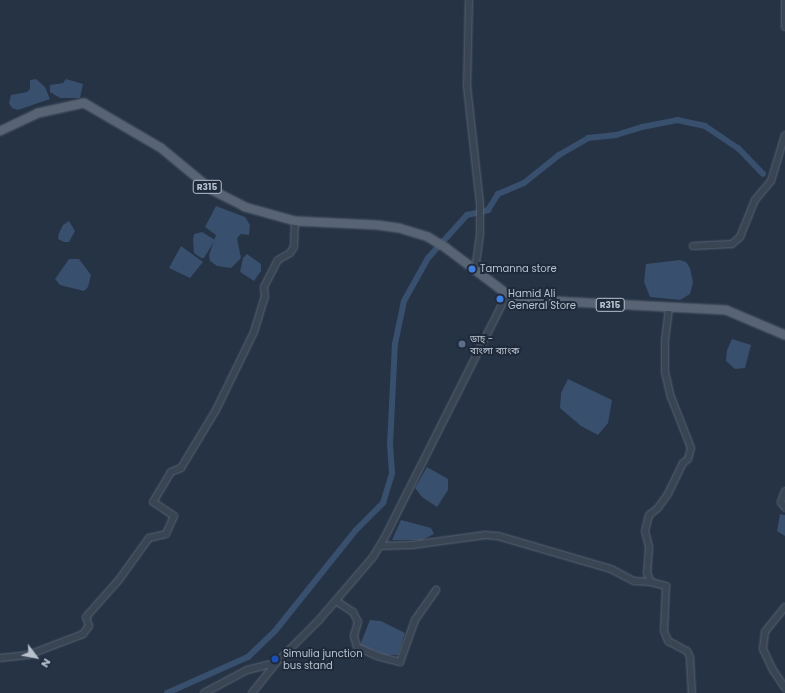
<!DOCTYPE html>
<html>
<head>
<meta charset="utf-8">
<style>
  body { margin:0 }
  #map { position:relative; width:785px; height:693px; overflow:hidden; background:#253345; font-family:Poppins,"Noto Sans Bengali",sans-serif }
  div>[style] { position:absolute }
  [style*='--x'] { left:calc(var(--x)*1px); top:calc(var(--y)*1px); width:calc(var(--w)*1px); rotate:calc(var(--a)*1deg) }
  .water>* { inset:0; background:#384f6d }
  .canal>* { height:6px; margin:-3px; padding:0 3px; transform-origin:3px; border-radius:3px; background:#384f6d }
  .roads { filter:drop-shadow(0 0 1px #596372) drop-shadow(0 0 1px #596372) }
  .minor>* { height:6px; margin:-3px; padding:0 3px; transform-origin:3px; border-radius:3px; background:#3a4554 }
  .major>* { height:8px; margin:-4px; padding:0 4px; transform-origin:4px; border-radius:4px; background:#586474 }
  .dots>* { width:11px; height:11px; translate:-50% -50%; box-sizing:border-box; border:2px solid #1f2a3a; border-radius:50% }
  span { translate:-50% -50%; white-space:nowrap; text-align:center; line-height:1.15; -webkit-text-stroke:4px #1f2a3a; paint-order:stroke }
  .shield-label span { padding:1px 3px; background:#1f2a3a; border:1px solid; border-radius:3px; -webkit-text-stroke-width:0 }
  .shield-label { font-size:9px; color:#b8c1ce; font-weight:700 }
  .poi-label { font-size:10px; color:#b8c1ce }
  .left { translate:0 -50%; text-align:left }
  .north { position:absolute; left:16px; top:637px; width:40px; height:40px; -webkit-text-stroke:3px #1f2a3a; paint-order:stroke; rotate:122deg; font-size:11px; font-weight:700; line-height:16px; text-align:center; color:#b8c1ce }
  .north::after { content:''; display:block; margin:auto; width:14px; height:18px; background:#b8c1ce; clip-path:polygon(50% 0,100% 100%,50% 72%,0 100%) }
</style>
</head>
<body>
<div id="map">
  <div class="water">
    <div style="clip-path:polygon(36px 79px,45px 87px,50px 99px,18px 110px,12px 108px,9px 103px,11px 95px,27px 92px,30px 89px,30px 80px)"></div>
    <div style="clip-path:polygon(66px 79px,83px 84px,80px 98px,60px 98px,50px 92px,50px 85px,63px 83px)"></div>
    <div style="clip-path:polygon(216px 206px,245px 217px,250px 225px,249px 235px,241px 234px,237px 238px,241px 258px,231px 268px,217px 266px,210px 261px,209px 255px,216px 235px,205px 227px)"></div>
    <div style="clip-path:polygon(69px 221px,75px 231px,69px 242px,64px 242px,58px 239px,59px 233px,63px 225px)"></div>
    <div style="clip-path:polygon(202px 232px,215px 240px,204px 258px,201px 258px,194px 253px,193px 240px,194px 234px)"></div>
    <div style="clip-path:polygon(181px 246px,203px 262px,190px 278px,169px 268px)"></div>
    <div style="clip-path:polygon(247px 254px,261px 264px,261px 271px,254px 281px,240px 272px,243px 258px)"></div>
    <div style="clip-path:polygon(69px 259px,79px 259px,91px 275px,88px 287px,84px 291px,60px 285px,55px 279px)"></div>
    <div style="clip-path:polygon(680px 260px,686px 262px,690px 268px,693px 282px,690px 294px,680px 300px,650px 297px,644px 282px,646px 264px)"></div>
    <div style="clip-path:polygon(732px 339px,751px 345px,745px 368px,735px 369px,726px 361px,727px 350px)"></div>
    <div style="clip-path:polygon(568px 379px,612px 400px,608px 423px,598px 435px,581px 426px,560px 408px,561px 393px)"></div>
    <div style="clip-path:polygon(427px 467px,448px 479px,448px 490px,437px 507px,422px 497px,415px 488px)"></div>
    <div style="clip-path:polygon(780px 514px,785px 515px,785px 536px,777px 531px)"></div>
    <div style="clip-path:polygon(401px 520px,431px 528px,434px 534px,422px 540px,392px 540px)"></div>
    <div style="clip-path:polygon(370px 620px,381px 621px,405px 633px,398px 655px,386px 655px,360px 645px)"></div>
  </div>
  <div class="canal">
    <div style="--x:167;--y:693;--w:89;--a:-24"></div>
    <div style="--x:248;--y:657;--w:37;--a:-44"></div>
    <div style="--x:275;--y:631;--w:128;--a:-51.3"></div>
    <div style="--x:355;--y:531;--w:40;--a:-45"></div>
    <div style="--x:383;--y:503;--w:31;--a:-73"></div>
    <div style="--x:392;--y:473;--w:28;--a:-94"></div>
    <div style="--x:390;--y:445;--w:101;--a:-87.2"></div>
    <div style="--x:395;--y:344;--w:44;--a:-78.2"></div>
    <div style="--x:404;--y:301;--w:49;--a:-60.8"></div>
    <div style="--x:428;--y:258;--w:58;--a:-47.8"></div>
    <div style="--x:467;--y:215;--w:22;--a:-13"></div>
    <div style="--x:488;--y:210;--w:19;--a:-58"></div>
    <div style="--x:498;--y:194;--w:28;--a:-23"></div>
    <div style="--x:524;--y:183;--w:45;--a:-38.7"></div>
    <div style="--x:559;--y:155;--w:34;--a:-30"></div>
    <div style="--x:588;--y:138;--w:28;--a:-6"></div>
    <div style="--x:616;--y:135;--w:27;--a:-17"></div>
    <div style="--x:642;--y:127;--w:36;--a:-11"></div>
    <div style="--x:677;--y:120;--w:29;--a:12"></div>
    <div style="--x:705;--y:126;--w:40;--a:34"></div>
    <div style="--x:738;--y:148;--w:36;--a:46"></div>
  </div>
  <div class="roads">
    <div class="minor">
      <div style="--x:469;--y:0;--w:86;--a:91.3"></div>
      <div style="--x:467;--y:86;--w:119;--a:83.7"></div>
      <div style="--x:480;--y:204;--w:31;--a:90"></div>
      <div style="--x:480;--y:235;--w:35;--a:98"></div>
      <div style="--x:785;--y:0;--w:27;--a:90"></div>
      <div style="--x:693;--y:246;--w:39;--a:-3"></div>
      <div style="--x:732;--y:244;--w:11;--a:-41"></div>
      <div style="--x:740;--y:237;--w:40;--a:-68"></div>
      <div style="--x:755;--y:200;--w:25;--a:-50"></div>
      <div style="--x:771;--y:181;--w:48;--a:-73.1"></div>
      <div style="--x:669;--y:308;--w:33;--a:97"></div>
      <div style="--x:665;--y:341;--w:31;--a:90"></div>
      <div style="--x:665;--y:372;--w:26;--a:77"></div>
      <div style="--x:671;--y:397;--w:55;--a:68.6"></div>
      <div style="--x:691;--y:448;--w:11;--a:105"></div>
      <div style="--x:688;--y:459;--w:6;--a:141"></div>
      <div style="--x:683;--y:463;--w:34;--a:116"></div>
      <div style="--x:668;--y:494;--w:17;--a:126"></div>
      <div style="--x:658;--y:508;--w:11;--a:142"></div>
      <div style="--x:649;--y:515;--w:16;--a:104"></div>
      <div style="--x:645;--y:531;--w:16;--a:76"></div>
      <div style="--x:649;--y:547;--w:26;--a:94"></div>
      <div style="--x:647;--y:573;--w:10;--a:66"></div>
      <div style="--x:651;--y:582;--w:16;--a:15"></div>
      <div style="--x:666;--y:586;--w:45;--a:92.5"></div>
      <div style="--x:664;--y:631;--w:11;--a:68"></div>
      <div style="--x:668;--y:641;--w:21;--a:28"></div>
      <div style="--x:687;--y:651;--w:7;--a:63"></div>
      <div style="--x:690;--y:657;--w:36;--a:87"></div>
      <div style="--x:785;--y:491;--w:12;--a:110"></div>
      <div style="--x:781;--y:502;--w:7;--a:56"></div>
      <div style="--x:380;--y:546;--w:32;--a:-2"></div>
      <div style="--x:412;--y:545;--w:74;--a:-7.8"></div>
      <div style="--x:485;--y:535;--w:13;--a:4"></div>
      <div style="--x:498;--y:536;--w:118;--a:16.3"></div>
      <div style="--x:611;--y:569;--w:26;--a:28"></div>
      <div style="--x:634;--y:581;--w:17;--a:3"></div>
      <div style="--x:336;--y:601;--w:20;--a:33"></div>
      <div style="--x:353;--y:612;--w:11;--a:63"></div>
      <div style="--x:358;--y:622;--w:15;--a:106"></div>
      <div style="--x:354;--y:636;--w:11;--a:75"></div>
      <div style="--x:357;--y:647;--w:22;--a:24"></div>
      <div style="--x:377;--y:656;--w:24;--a:15"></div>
      <div style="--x:400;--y:662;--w:45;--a:-70.3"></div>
      <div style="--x:415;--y:620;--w:37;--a:-55"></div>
      <div style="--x:785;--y:607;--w:32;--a:129"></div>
      <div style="--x:765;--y:632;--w:17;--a:97"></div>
      <div style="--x:763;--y:649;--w:23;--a:65"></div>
      <div style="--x:773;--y:670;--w:22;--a:56"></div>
      <div style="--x:0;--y:658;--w:28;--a:-6"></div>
      <div style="--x:28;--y:655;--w:59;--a:-20.9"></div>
      <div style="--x:83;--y:634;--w:10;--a:-53"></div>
      <div style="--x:89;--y:626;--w:9;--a:-108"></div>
      <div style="--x:86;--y:617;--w:48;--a:-48.4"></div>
      <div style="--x:118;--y:581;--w:53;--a:-54.2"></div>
      <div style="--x:149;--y:538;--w:17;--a:-13"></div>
      <div style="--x:166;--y:534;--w:20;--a:-66"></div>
      <div style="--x:174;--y:516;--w:25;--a:-146"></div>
      <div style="--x:153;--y:502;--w:35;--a:-59"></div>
      <div style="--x:171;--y:472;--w:11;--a:-22"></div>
      <div style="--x:181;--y:468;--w:68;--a:-58.9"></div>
      <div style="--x:216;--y:410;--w:87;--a:-64"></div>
      <div style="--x:254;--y:332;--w:37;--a:-73"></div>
      <div style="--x:265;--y:297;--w:10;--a:-96"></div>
      <div style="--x:264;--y:287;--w:30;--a:-63"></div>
      <div style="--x:278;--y:260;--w:14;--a:-30"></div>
      <div style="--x:290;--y:253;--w:7;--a:-56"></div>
      <div style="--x:294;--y:247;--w:26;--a:-88"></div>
      <div style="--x:204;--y:693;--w:49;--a:-28.1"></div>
      <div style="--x:247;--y:670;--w:30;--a:-14"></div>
      <div style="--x:276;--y:663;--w:61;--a:-45"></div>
      <div style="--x:319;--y:620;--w:83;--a:-49.4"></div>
      <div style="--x:373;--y:557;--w:23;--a:-59"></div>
      <div style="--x:385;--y:537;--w:272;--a:-63.3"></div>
      <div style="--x:252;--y:693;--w:38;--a:-51"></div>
    </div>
    <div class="major">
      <div style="--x:0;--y:131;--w:42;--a:-25.3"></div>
      <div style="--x:38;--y:113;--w:47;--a:-12.3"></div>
      <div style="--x:84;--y:103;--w:89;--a:30.3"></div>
      <div style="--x:161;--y:148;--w:66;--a:39.5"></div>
      <div style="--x:212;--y:190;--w:37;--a:27"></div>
      <div style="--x:245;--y:207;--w:52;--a:15.6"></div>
      <div style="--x:295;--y:221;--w:82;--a:2.8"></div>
      <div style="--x:377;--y:225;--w:22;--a:8"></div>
      <div style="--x:399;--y:228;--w:30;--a:17"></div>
      <div style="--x:428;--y:237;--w:21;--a:31"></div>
      <div style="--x:446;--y:248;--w:76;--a:37"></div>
      <div style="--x:507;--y:294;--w:27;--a:13"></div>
      <div style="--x:533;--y:300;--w:193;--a:3"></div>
      <div style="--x:726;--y:310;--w:64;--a:23"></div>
    </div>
  </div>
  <div class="dots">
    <div style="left:472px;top:269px;background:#3f7fe0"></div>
    <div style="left:500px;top:299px;background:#3f7fe0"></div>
    <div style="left:462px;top:344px;background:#5c6f8a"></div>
    <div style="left:275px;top:659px;background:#1a4fb4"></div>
  </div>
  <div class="shield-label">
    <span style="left:207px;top:187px">R315</span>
    <span style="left:610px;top:305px">R315</span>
  </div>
  <div class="poi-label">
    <span class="left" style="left:480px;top:269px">Tamanna store</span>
    <span class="left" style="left:508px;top:299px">Hamid Ali<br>General Store</span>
    <span class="left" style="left:470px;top:344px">ডাচ্ -<br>বাংলা ব্যাংক</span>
    <span class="left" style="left:283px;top:659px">Simulia junction<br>bus stand</span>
  </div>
  <div class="north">N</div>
</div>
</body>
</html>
